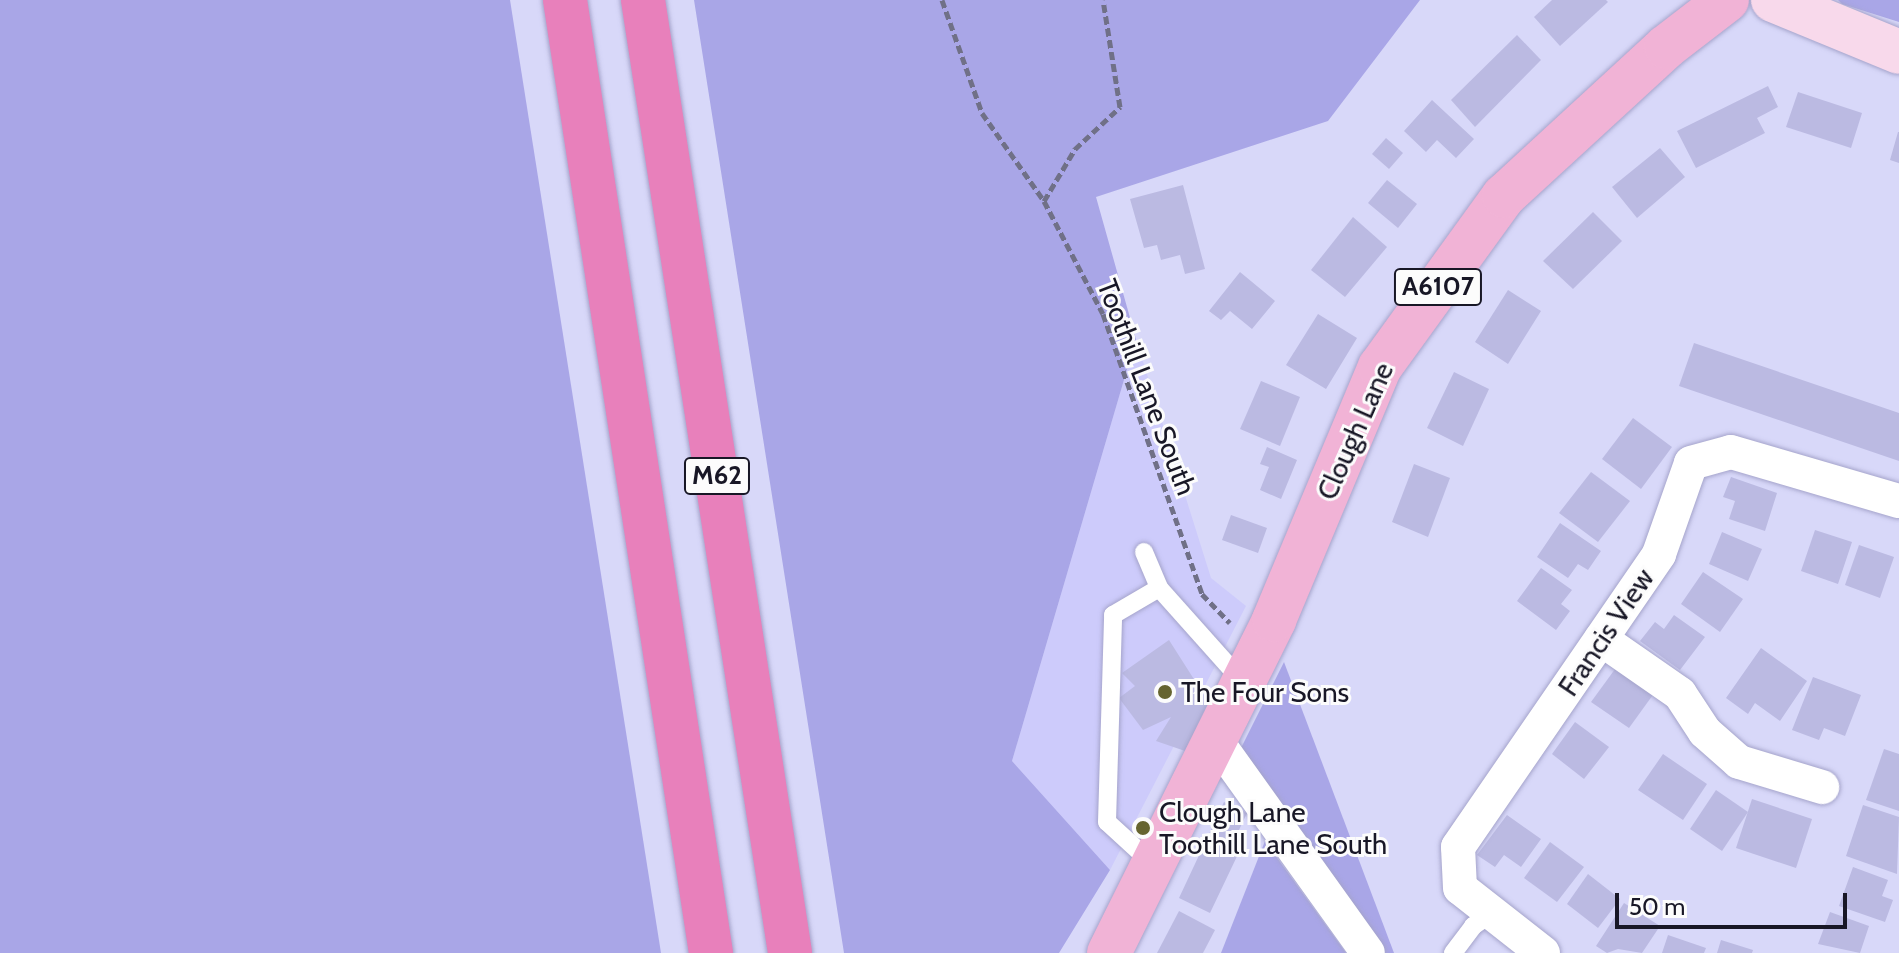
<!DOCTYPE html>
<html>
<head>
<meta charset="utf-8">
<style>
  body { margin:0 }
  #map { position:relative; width:1899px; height:953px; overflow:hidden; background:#d8d8f9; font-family:Cabin,sans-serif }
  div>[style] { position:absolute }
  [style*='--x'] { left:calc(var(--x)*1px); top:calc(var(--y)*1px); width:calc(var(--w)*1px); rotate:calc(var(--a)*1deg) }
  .built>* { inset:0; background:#cdcbfb }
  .green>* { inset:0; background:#a9a6e7 }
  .building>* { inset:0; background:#bbbae2 }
  .path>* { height:5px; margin-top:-2.5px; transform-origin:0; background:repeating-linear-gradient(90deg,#707087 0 8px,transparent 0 12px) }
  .roads { filter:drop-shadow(0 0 2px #a5a4cb) drop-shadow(0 0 2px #a5a4cb) }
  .lane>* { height:18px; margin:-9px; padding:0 9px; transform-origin:9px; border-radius:9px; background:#fff }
  .street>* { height:34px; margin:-17px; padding:0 17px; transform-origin:17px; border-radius:17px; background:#fff }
  .secondary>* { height:44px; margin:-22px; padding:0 22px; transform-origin:22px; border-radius:22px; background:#f8d9eb }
  .primary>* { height:44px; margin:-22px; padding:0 22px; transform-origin:22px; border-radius:22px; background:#f1b3d6 }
  .highway>* { height:44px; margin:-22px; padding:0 22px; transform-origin:22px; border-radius:22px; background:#e880bb }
  .dots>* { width:22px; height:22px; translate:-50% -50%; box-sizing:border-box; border:4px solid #fcfcfc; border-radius:50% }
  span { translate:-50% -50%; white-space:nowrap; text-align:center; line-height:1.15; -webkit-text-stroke:6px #fcfcfc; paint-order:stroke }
  .shield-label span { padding:2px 6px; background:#fcfcfc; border:2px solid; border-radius:6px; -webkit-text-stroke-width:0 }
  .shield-label { font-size:26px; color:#181726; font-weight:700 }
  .street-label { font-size:28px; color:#181726 }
  .poi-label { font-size:28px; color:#181726 }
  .left { translate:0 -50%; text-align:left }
  .scale { position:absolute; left:1615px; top:893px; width:232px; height:36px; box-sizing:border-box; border:4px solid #181726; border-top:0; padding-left:10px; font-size:24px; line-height:28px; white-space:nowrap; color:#181726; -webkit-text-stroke:6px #fcfcfc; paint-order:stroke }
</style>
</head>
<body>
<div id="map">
  <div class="built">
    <div style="clip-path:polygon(1136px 339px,1211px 578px,1246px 606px,1110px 870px,1012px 761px)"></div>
  </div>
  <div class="green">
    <div style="clip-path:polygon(0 0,510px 0,661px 953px,0 953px)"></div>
    <div style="clip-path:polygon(694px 0,1420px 0,1328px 121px,1096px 197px,1136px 339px,1012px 761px,1110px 870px,1059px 953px,844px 953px)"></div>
    <div style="clip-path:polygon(1838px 0,1899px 0,1899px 22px,1842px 4px)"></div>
    <div style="clip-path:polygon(1284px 662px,1394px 953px,1381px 953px,1236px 758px)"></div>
    <div style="clip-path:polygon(1265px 841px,1346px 953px,1221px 953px)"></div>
  </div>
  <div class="building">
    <div style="clip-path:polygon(1552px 0,1606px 0,1608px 2px,1560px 46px,1534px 17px)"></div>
    <div style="clip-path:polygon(1517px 35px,1541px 60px,1475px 127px,1451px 100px)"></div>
    <div style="clip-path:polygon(1768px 86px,1778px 107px,1757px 118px,1765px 133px,1696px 168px,1677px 131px)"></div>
    <div style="clip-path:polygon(1798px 92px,1862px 113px,1851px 148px,1786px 127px)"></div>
    <div style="clip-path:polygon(1432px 100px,1474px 139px,1456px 158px,1437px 140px,1426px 152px,1404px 131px)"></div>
    <div style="clip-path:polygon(1898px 132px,1899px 132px,1899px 163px,1890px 160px)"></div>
    <div style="clip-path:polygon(1386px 138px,1403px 153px,1389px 169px,1372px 154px)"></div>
    <div style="clip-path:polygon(1660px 148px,1685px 177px,1637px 218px,1612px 187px)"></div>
    <div style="clip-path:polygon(1387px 180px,1417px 204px,1398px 228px,1368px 203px)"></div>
    <div style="clip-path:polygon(1183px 185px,1205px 269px,1185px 274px,1180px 255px,1161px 260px,1157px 245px,1144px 248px,1130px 199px)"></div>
    <div style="clip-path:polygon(1593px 212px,1622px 241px,1573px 289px,1543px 261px)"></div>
    <div style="clip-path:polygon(1353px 217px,1387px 247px,1345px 297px,1311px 270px)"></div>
    <div style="clip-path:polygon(1240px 272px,1275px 301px,1252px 329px,1230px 311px,1221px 320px,1209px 311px)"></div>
    <div style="clip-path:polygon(1508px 290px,1541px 311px,1508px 364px,1475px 342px)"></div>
    <div style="clip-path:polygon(1318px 314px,1357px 338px,1326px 389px,1286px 365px)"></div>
    <div style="clip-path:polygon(1694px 343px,1899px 413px,1899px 461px,1679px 386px)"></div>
    <div style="clip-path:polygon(1454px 372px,1489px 389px,1463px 446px,1427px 428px)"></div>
    <div style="clip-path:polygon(1261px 381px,1300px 397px,1280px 446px,1240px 429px)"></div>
    <div style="clip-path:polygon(1633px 418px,1672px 447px,1641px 489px,1602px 459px)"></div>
    <div style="clip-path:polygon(1267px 447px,1297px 460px,1281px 499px,1260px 490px,1269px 467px,1260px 464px)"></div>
    <div style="clip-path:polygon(1414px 464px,1450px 478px,1428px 537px,1392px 522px)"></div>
    <div style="clip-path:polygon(1591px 472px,1630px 501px,1598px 542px,1559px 513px)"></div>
    <div style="clip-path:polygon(1731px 477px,1777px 493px,1765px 531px,1729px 519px,1735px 501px,1723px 497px)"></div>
    <div style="clip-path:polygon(1231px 515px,1267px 528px,1258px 553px,1222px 540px)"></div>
    <div style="clip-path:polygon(1560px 523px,1601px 551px,1588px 570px,1578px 564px,1568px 578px,1537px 557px)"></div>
    <div style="clip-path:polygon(1815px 530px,1852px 542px,1838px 584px,1801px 571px)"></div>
    <div style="clip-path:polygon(1722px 532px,1762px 549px,1748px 581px,1709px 564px)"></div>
    <div style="clip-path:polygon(1859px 545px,1894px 557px,1880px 598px,1845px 585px)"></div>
    <div style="clip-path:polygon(1541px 568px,1572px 590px,1561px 604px,1570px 611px,1556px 630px,1517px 601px)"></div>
    <div style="clip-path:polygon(1703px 572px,1743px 599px,1720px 632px,1681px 604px)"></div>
    <div style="clip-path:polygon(1674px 615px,1705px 637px,1680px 670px,1640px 641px,1655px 622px,1664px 629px)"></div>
    <div style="clip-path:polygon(1169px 640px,1211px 706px,1188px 752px,1156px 741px,1171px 717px,1143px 730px,1119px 698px,1135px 686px,1122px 673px)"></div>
    <div style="clip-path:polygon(1761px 648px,1807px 681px,1780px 721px,1755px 703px,1748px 714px,1726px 698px)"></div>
    <div style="clip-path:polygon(1618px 665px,1655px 692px,1629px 728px,1591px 702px)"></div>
    <div style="clip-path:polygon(1813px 677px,1861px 695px,1845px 736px,1824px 728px,1819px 740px,1792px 730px)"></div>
    <div style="clip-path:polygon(1575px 722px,1609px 747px,1584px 779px,1552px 754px)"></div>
    <div style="clip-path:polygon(1884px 749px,1899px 754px,1899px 811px,1866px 800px)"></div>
    <div style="clip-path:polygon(1663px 754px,1707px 784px,1683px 820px,1638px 790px)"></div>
    <div style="clip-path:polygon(1716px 790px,1748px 812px,1722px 851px,1690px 829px)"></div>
    <div style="clip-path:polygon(1752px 799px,1812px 819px,1796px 868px,1736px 848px)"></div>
    <div style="clip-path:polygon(1224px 802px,1247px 813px,1231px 847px,1240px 850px,1210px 913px,1179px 898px)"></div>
    <div style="clip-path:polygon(1863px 805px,1899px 817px,1897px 874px,1846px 856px)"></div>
    <div style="clip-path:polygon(1507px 815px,1541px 839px,1521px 867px,1504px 855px,1495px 867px,1477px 855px)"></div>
    <div style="clip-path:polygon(1550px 842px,1584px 867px,1557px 902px,1524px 878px)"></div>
    <div style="clip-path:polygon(1853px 867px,1888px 880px,1882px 896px,1893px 900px,1885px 922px,1839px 906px)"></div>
    <div style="clip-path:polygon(1588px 874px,1620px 899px,1598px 928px,1567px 904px)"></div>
    <div style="clip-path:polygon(1624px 903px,1660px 926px,1642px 953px,1618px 949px,1607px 953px,1596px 946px)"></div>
    <div style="clip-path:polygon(1179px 911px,1215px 930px,1203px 953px,1157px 953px)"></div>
    <div style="clip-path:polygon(1830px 912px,1869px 926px,1860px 953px,1818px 944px)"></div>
    <div style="clip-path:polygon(1668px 935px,1706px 948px,1704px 953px,1662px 953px)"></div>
    <div style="clip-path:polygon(1721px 940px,1753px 950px,1752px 953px,1717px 953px)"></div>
  </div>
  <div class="path">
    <div style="--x:942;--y:0;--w:120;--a:70.5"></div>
    <div style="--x:982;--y:113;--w:108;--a:54.8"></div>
    <div style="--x:1044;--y:201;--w:127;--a:62.4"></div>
    <div style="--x:1103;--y:314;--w:297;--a:70.5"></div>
    <div style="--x:1202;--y:594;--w:40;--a:46"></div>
    <div style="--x:1044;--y:201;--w:61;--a:-59.2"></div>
    <div style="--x:1075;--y:149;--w:62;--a:-43"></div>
    <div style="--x:1120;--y:107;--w:108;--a:-99"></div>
  </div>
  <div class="roads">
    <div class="lane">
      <div style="--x:1144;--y:552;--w:39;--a:67"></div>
      <div style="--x:1153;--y:864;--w:62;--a:-137.6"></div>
      <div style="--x:1107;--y:822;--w:207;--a:-88.3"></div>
      <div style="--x:1113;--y:615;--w:53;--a:-30.4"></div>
      <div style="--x:1159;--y:588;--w:127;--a:48.2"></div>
      <div style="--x:1453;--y:953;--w:34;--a:-53"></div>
      <div style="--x:1473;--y:926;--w:23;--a:-34"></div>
    </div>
    <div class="street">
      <div style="--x:1601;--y:639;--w:96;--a:34.8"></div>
      <div style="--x:1680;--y:694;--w:45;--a:56.7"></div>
      <div style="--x:1705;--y:732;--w:45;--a:41.4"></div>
      <div style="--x:1739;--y:762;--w:87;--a:16.8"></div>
      <div style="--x:1217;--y:742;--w:259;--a:54.4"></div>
      <div style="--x:1543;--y:953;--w:105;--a:-141.9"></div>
      <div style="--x:1460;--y:888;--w:41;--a:-92.8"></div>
      <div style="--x:1458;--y:847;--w:355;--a:-55.5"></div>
      <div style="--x:1659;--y:554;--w:96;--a:-70.6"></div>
      <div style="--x:1691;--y:463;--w:41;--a:-15.4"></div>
      <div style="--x:1731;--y:452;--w:175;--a:16.3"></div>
    </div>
    <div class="secondary">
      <div style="--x:1773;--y:0;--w:136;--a:22.4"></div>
    </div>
    <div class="primary">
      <div style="--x:1109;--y:953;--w:372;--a:-63.6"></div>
      <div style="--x:1274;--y:620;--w:274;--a:-67.3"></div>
      <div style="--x:1380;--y:367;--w:211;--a:-54.1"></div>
      <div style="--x:1504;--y:196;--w:220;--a:-42.6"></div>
      <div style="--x:1666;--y:47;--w:77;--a:-37.6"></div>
    </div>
    <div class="highway">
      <div style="--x:565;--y:0;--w:964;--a:81.29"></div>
      <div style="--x:643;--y:0;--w:964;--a:81.23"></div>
    </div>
  </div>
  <div class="dots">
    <div style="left:1165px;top:692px;background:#666430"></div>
    <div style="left:1143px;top:828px;background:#666430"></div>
  </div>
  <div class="shield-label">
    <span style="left:1438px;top:287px">A6107</span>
    <span style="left:717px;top:476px">M62</span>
  </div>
  <div class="street-label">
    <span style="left:1147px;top:387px;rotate:69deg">Toothill Lane South</span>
    <span style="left:1355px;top:431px;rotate:-66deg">Clough Lane</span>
    <span style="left:1606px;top:632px;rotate:-56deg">Francis View</span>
  </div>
  <div class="poi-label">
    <span class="left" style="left:1181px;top:692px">The Four Sons</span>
    <span class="left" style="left:1159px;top:828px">Clough Lane<br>Toothill Lane South</span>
  </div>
  <div class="scale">50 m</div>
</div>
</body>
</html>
